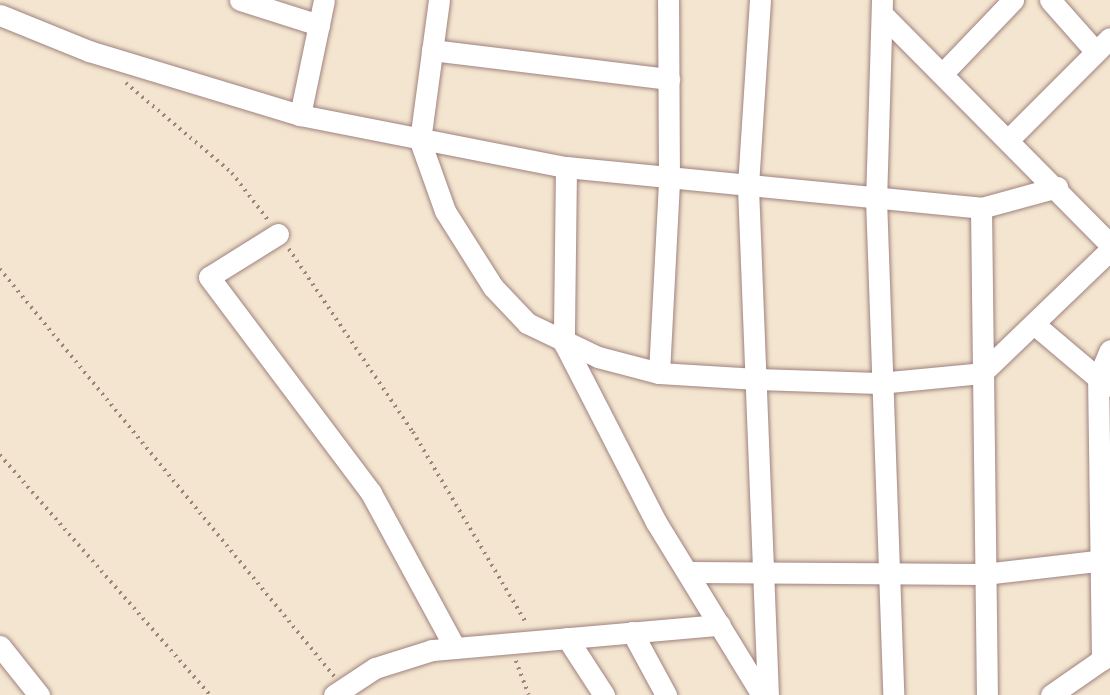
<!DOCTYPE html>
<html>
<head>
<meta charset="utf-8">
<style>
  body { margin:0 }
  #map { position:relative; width:1110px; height:695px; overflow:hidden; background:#f4e5d0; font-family:"Shantell Sans",sans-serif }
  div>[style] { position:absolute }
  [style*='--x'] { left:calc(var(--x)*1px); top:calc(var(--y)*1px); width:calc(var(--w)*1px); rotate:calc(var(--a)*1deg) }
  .path>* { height:3.5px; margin-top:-1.75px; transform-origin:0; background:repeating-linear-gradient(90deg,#9f827e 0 2px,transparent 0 7px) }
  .roads { filter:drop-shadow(0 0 2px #9f827e) drop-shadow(0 0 2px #9f827e) }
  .minor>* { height:21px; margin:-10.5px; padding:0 10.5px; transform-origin:10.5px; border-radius:10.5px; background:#fff }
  span { translate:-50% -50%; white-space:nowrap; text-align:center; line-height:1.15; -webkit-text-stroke:7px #f6f6f2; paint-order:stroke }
</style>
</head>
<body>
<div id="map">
  <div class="path">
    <div style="--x:126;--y:83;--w:139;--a:40.3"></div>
    <div style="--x:232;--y:173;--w:59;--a:52.5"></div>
    <div style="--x:289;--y:249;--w:221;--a:55.9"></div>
    <div style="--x:413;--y:432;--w:223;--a:59.3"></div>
    <div style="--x:0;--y:269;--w:527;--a:50.63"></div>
    <div style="--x:0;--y:455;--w:319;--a:48.8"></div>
    <div style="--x:516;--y:661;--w:36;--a:69"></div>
  </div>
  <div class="roads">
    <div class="minor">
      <div style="--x:240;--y:0;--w:83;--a:17.6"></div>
      <div style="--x:439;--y:0;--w:142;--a:97.7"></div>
      <div style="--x:420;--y:141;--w:74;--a:70.3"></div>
      <div style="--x:445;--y:211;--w:90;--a:57.7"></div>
      <div style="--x:493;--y:287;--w:50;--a:46.6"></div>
      <div style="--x:527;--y:323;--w:79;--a:25.6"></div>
      <div style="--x:598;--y:357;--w:63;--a:14.7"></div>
      <div style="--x:659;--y:373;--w:98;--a:3.5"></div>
      <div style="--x:757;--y:379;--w:122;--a:1.9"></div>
      <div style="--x:879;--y:383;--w:103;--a:-5.5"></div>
      <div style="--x:982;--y:373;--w:178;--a:-43.9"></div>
      <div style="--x:760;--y:0;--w:187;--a:93.7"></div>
      <div style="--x:748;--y:187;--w:508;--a:87.75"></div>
      <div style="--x:882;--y:0;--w:198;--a:91.7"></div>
      <div style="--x:876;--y:198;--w:497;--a:88"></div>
      <div style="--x:1050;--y:0;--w:69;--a:48.5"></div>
      <div style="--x:0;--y:15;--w:96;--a:22"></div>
      <div style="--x:89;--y:51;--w:220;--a:16.9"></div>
      <div style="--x:300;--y:115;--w:271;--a:11.1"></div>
      <div style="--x:566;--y:167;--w:417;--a:5.6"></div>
      <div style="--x:981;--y:208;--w:79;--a:-15.4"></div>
      <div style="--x:883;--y:15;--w:322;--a:45.3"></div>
      <div style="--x:432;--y:50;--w:239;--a:7"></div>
      <div style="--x:944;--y:72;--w:100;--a:-46.2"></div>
      <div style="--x:300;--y:115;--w:117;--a:-78.2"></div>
      <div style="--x:1010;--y:138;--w:141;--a:-45"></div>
      <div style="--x:566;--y:167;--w:176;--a:90.7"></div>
      <div style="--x:564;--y:343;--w:201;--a:62.8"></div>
      <div style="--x:656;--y:522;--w:203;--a:58.5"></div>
      <div style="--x:981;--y:208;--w:487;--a:89.3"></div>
      <div style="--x:278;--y:234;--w:81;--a:148.1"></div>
      <div style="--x:209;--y:277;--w:270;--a:53.1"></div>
      <div style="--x:371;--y:493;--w:176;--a:61.5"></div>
      <div style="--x:1034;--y:324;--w:96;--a:40.3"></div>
      <div style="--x:659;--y:373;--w:193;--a:-87"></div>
      <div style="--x:669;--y:180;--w:180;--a:-90.3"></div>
      <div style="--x:690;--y:572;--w:294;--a:0.4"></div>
      <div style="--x:984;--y:574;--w:113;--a:-6.6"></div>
      <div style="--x:1096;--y:561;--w:16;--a:-30"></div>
      <div style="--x:632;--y:632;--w:72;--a:61.6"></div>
      <div style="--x:567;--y:638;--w:68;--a:57"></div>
      <div style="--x:0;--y:646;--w:63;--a:51.5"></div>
      <div style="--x:1102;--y:660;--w:282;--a:-90.8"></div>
      <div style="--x:1098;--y:378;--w:30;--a:-67"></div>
      <div style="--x:334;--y:695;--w:49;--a:-33.4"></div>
      <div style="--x:375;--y:668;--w:60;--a:-17.5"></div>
      <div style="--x:432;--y:650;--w:289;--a:-5"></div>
      <div style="--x:1051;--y:695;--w:72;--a:-34.8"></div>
    </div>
  </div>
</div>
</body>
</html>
